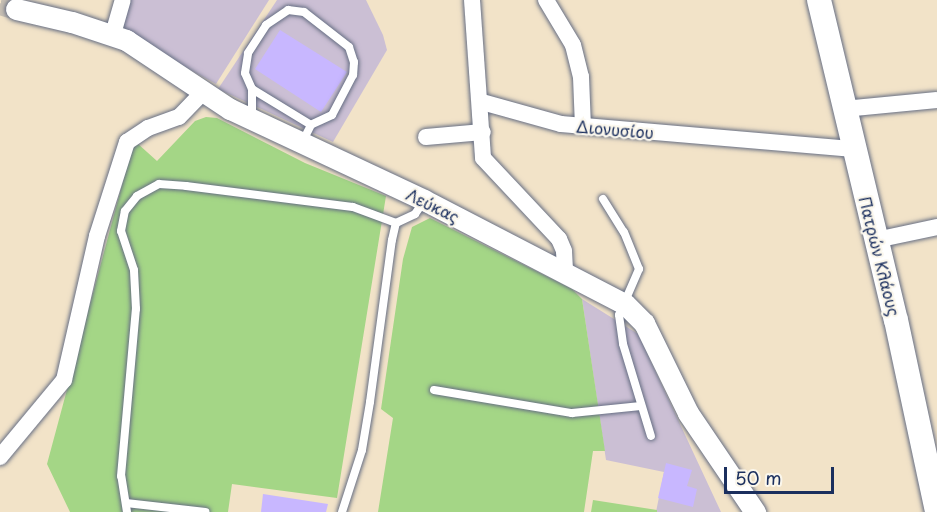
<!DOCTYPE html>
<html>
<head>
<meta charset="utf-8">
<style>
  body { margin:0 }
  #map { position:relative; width:937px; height:512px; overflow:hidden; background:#f2e3c8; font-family:"Playpen Sans",sans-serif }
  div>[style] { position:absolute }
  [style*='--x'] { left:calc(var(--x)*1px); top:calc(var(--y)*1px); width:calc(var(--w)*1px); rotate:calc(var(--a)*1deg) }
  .industrial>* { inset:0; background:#cbbfd4 }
  .green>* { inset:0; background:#a4d686 }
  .building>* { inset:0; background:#c8b7ff }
  .tertiary-tunnel>* { height:21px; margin-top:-10.5px; transform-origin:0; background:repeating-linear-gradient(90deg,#c7bfb3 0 21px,transparent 0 31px) }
  .roads { filter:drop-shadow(0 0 2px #666e83) drop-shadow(0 0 2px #666e83) }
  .service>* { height:8px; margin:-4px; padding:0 4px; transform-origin:4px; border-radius:4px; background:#fff }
  .minor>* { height:16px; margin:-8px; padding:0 8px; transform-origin:8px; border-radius:8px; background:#fff }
  .tertiary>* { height:21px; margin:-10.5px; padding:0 10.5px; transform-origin:10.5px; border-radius:10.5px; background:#fff }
  .secondary>* { height:24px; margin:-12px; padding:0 12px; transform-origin:12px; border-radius:12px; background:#fff }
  span { translate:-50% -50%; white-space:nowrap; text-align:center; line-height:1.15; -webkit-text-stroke:4.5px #fbf7ec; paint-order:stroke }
  .street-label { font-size:16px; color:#1b2f5e }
  .scale { position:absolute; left:724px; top:467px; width:110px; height:27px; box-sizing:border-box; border:3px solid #1b2f5e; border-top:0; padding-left:8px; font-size:18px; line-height:21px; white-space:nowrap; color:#1b2f5e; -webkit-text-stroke:4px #fbf7ec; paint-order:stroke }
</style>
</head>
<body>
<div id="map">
  <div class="industrial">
    <div style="clip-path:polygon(131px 0,269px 0,216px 84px,120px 31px)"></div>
    <div style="clip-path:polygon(277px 0,366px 0,383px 35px,387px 50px,333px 142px,218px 89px)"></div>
    <div style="clip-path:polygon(582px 299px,638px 334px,721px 512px,656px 512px,664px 472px,606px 460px)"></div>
  </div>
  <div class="green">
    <div style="clip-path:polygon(206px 117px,217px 118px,305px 163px,386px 196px,337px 498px,232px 484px,228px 512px,70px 512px,47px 464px,132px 148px,137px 143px,157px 161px,195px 121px)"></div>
    <div style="clip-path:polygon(430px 218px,572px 289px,582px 299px,605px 451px,593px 451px,584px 512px,378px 512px,393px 418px,381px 409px,403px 259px,412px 227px)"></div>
    <div style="clip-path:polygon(593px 500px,657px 510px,657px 512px,591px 512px)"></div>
  </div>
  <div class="building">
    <div style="clip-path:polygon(280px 30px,347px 72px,321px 112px,255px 69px)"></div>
    <div style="clip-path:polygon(666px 463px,692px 470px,687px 486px,697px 489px,693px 507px,658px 498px)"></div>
    <div style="clip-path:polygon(263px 494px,328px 504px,326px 512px,261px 512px)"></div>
  </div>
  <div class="tertiary-tunnel">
    <div style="--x:0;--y:4;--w:17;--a:17"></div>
  </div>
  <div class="roads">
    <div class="service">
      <div style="--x:252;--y:89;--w:69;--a:31.4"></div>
      <div style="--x:252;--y:117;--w:28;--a:-90"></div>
      <div style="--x:252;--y:89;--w:17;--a:-114"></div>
      <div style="--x:245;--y:73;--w:20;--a:-81"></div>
      <div style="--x:248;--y:53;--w:33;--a:-57"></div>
      <div style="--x:266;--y:25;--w:27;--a:-34"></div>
      <div style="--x:288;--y:10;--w:16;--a:7"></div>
      <div style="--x:304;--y:12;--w:57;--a:37.9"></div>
      <div style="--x:349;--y:47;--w:16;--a:72"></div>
      <div style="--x:354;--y:62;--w:13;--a:94"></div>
      <div style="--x:353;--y:75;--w:45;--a:117.7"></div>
      <div style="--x:332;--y:115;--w:23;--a:155"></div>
      <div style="--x:311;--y:125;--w:20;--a:117"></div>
      <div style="--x:603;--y:199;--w:39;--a:58"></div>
      <div style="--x:624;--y:232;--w:40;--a:68"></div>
      <div style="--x:639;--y:269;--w:50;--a:113.5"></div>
      <div style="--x:619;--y:315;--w:29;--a:82"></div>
      <div style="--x:623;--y:344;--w:96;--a:73.1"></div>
      <div style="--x:434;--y:390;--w:140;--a:9.5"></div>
      <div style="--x:572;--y:413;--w:69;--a:-5.8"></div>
      <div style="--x:126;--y:503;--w:80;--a:6.5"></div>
      <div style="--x:127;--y:512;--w:36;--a:-99"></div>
      <div style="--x:121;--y:476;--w:168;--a:-84.9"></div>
      <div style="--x:136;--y:309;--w:39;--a:-93"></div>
      <div style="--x:134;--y:270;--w:41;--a:-108.4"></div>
      <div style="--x:121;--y:231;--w:20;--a:-79"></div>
      <div style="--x:125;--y:211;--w:19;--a:-51"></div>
      <div style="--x:137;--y:196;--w:25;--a:-29"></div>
      <div style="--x:159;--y:184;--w:27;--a:4"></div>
      <div style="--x:186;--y:186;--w:168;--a:7.2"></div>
      <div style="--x:353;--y:207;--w:46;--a:20.4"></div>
      <div style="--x:342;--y:512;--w:65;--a:-72.1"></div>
      <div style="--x:362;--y:450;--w:49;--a:-80.5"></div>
      <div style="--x:370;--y:402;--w:163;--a:-82.3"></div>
      <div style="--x:392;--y:240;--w:17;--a:-77"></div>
      <div style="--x:396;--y:223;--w:21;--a:-25"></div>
      <div style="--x:415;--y:214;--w:16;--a:-55"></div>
    </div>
    <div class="minor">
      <div style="--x:472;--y:0;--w:158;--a:86"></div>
      <div style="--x:483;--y:158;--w:111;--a:46.8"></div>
      <div style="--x:559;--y:239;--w:13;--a:67"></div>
      <div style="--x:564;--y:251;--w:19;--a:87"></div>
      <div style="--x:546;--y:0;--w:52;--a:59"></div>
      <div style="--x:573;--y:45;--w:33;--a:76"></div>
      <div style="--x:581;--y:77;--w:49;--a:87.7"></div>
      <div style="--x:113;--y:34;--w:35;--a:-74"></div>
      <div style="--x:482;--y:102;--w:82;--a:15.6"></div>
      <div style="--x:561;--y:124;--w:294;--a:4.9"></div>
      <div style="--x:844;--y:109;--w:93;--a:-5.5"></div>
      <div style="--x:426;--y:137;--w:57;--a:-5"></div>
      <div style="--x:876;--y:240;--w:62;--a:-12"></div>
      <div style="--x:0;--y:457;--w:100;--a:-50.3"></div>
      <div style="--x:64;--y:380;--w:148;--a:-77.1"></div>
      <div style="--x:97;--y:236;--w:99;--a:-72.3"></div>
      <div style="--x:127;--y:142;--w:25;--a:-34"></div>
      <div style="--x:148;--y:128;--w:33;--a:-20"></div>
      <div style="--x:179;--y:117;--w:35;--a:-46"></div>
    </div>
    <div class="tertiary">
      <div style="--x:16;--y:9;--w:57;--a:13.1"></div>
      <div style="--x:72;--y:22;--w:57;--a:18.4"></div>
      <div style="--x:126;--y:40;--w:125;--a:33.6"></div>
      <div style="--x:230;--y:109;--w:214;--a:25.1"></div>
      <div style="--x:424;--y:200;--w:226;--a:27.4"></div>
      <div style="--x:625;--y:304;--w:27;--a:45"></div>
      <div style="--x:644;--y:323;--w:100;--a:63.9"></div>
      <div style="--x:688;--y:413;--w:120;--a:55.9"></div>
    </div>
    <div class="secondary">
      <div style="--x:819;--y:0;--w:329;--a:76.5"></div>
      <div style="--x:896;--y:320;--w:196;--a:77.9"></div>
    </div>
  </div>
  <div class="street-label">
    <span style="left:615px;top:129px;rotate:5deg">Διονυσίου</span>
    <span style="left:433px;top:205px;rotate:26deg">Λεύκας</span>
    <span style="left:880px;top:256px;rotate:76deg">Πατρών Κλάους</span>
  </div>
  <div class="scale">50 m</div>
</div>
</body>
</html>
